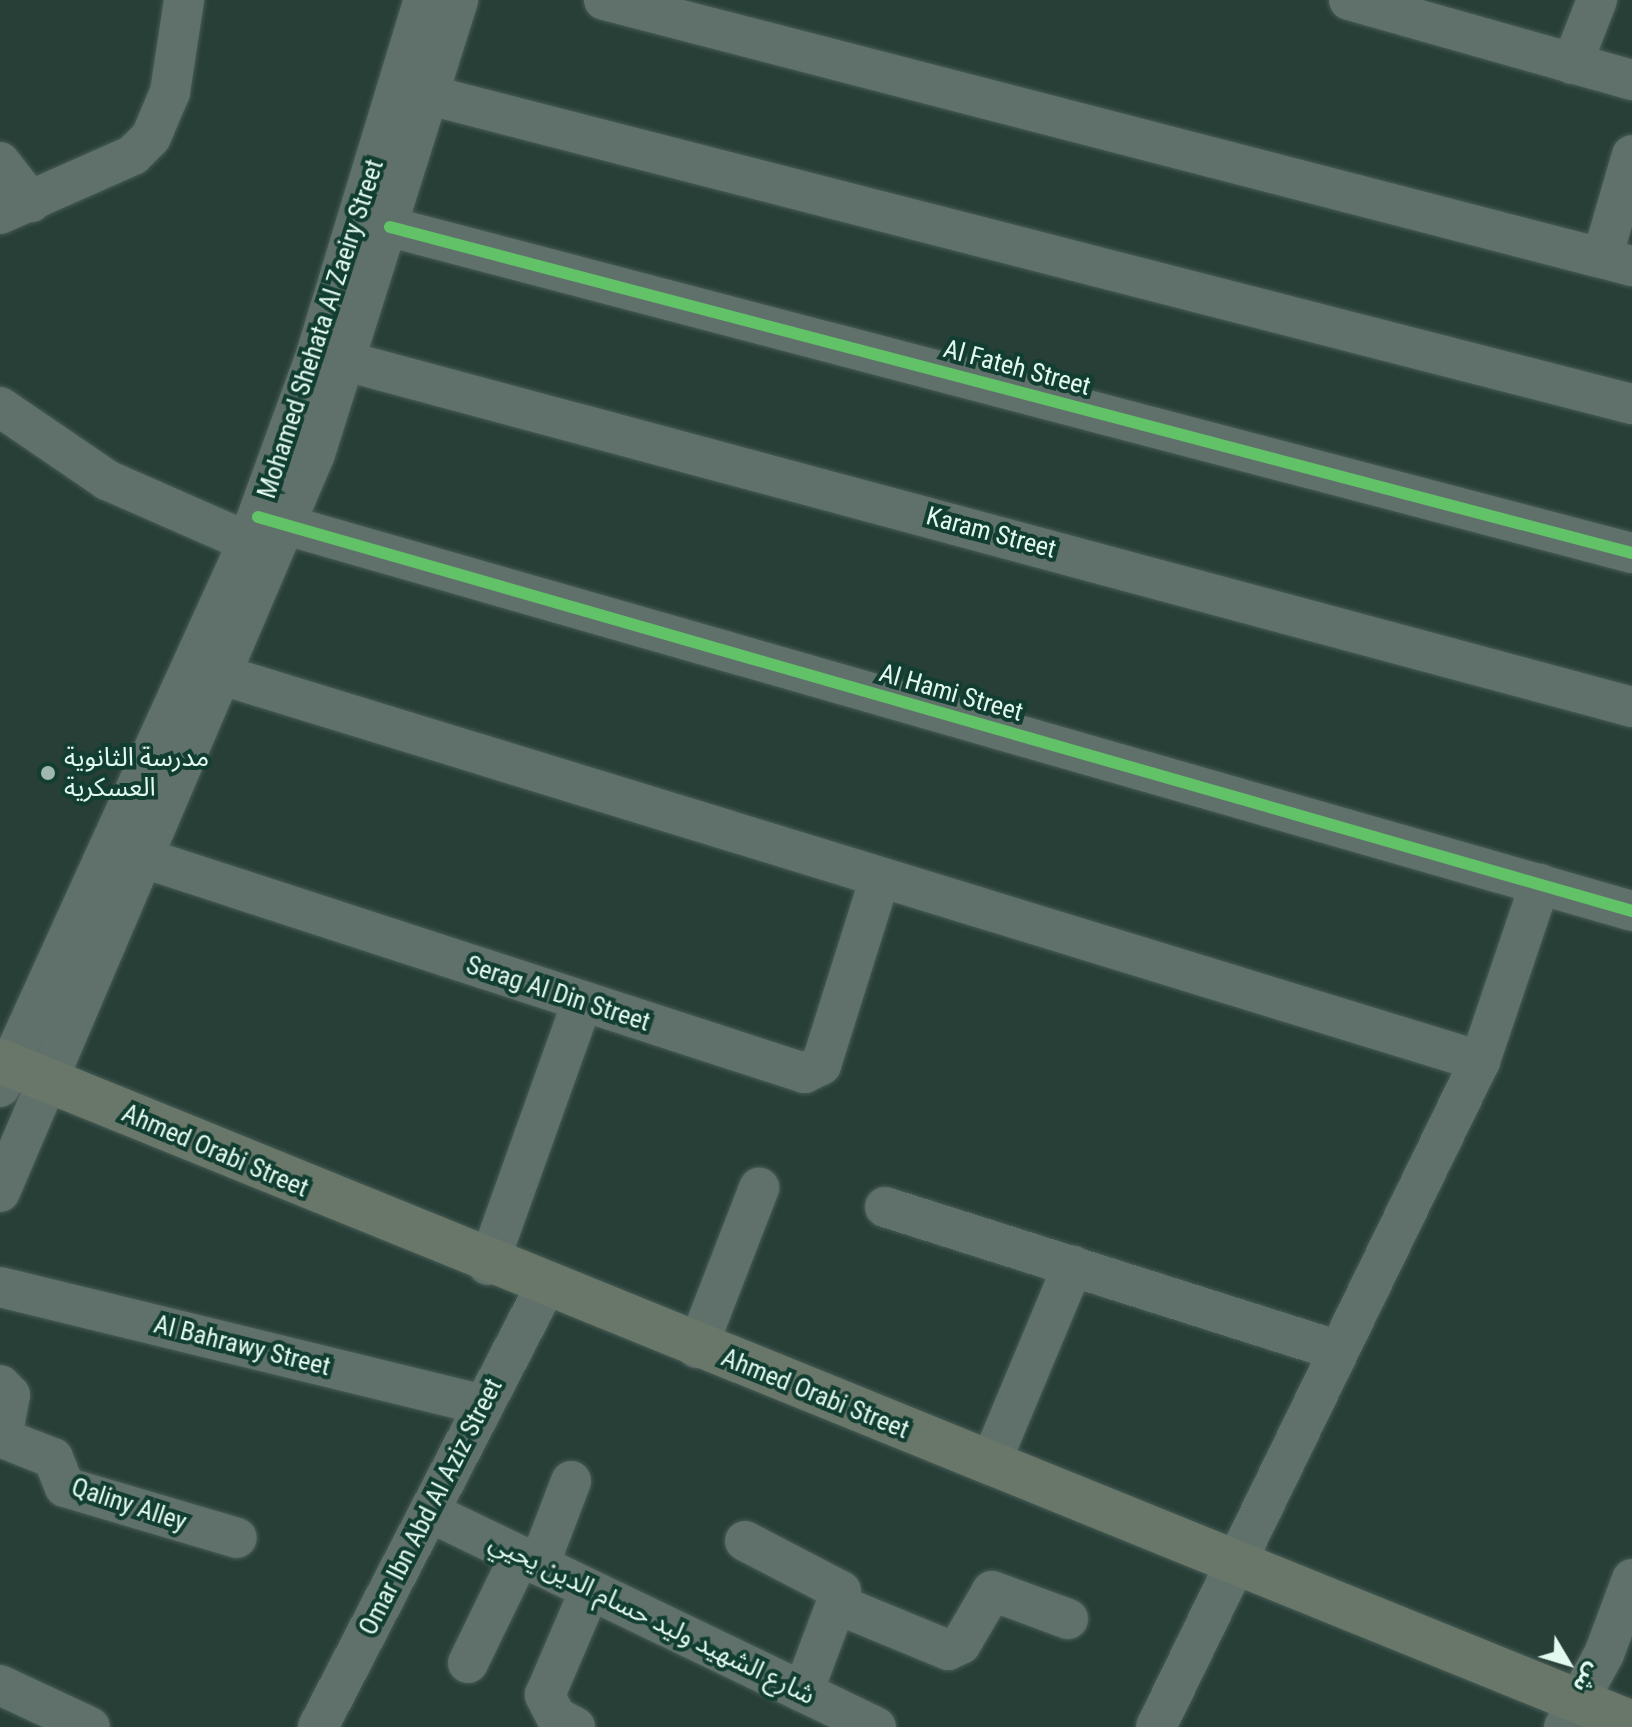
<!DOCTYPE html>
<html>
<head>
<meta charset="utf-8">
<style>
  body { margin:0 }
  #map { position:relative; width:1632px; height:1727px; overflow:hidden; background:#283f38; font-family:"Roboto Condensed","Noto Sans Arabic",sans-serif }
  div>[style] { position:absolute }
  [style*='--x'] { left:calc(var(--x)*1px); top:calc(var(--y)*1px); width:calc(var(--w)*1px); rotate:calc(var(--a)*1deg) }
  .roads { filter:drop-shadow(0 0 2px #465b54) drop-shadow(0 0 2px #465b54) }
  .minor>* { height:40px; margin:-20px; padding:0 20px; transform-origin:20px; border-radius:20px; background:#60716b }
  .major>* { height:44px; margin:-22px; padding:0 22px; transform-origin:22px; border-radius:22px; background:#69776a }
  .cycleway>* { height:12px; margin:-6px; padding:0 6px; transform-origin:6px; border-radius:6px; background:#61c268 }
  .dots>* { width:22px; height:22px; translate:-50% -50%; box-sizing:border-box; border:4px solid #123e31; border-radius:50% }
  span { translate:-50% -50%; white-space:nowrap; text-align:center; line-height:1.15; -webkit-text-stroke:8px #123e31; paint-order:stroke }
  .street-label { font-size:26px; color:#e2f9f0 }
  .poi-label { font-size:26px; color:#e2f9f0 }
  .left { translate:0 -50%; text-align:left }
  .north { position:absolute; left:1528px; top:1623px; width:80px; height:80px; -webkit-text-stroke:6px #123e31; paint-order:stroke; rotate:128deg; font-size:22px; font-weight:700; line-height:32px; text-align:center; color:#e2f9f0 }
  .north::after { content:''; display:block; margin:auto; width:28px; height:36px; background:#e2f9f0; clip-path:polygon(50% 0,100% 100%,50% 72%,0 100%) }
</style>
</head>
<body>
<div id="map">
  <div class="roads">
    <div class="minor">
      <div style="--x:604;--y:0;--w:1062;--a:14.51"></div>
      <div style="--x:1349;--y:0;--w:294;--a:15.8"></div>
      <div style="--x:1572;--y:64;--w:69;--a:-68.7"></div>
      <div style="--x:429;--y:95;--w:1242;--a:14.41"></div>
      <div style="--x:0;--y:162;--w:51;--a:52.2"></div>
      <div style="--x:0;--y:214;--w:145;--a:-23.9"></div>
      <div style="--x:133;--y:155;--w:25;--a:-45"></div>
      <div style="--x:151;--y:137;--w:49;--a:-67.1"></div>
      <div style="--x:170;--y:92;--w:93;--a:-81.3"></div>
      <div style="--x:390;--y:227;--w:1284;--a:14.71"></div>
      <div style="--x:1602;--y:258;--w:107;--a:-73.8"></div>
      <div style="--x:349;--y:362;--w:1329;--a:15.05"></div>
      <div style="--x:0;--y:407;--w:130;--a:34.3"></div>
      <div style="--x:107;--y:480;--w:154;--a:23.7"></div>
      <div style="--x:258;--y:517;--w:1429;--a:16"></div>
      <div style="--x:222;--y:675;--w:1316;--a:17.06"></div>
      <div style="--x:116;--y:849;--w:724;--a:18.03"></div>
      <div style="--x:804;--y:1073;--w:19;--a:-25"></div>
      <div style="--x:821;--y:1065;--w:196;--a:-72.5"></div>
      <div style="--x:0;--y:1087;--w:599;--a:-65.53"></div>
      <div style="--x:248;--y:542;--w:193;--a:-70"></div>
      <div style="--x:314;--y:361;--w:377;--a:-73.1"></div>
      <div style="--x:0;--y:1192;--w:802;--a:-66.89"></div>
      <div style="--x:315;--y:454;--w:476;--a:-72.5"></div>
      <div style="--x:885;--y:1207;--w:473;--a:17.6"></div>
      <div style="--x:488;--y:1265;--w:279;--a:-70.3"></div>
      <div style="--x:0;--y:1287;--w:498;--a:13.7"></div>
      <div style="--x:697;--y:1348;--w:172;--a:-68.8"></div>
      <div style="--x:0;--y:1385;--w:14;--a:45"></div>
      <div style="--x:10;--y:1395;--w:44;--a:100.5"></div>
      <div style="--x:2;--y:1438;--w:55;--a:21.4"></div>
      <div style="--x:53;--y:1458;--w:31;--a:68"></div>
      <div style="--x:65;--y:1487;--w:179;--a:16.5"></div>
      <div style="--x:990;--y:1464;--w:215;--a:-67.3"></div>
      <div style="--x:429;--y:1512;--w:496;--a:25.7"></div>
      <div style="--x:745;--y:1541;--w:108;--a:27.5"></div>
      <div style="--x:841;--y:1591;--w:108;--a:110.6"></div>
      <div style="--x:539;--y:1565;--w:90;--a:-69.1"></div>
      <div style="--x:839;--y:1605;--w:118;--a:22.4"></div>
      <div style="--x:948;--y:1650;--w:14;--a:-25"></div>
      <div style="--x:961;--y:1644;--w:61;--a:-59.7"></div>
      <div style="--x:992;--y:1591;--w:81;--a:20.2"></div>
      <div style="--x:468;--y:1663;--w:119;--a:-64.1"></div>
      <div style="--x:0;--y:1685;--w:99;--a:25"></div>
      <div style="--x:318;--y:1727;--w:495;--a:-62.7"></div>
      <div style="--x:575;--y:1727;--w:21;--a:-152"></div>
      <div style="--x:556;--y:1717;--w:25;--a:-117"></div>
      <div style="--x:545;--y:1695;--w:114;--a:-66.8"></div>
      <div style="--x:1156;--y:1727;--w:741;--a:-64.06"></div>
      <div style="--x:1480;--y:1061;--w:187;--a:-71.3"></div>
      <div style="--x:1564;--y:1727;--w:83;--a:-61.3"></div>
      <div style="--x:1604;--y:1654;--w:80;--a:-69.5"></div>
    </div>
    <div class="major">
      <div style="--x:0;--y:1061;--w:1761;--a:22.08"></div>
    </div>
  </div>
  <div class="cycleway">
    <div style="--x:390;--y:227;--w:1284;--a:14.71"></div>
    <div style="--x:258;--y:517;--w:1429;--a:16"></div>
  </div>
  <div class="dots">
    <div style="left:48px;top:773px;background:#a1b8b0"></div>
  </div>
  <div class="street-label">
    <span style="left:321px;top:329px;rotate:-72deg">Mohamed Shehata Al Zaeiry Street</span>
    <span style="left:1017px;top:368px;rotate:15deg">Al Fateh Street</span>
    <span style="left:991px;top:533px;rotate:15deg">Karam Street</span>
    <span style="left:951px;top:693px;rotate:16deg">Al Hami Street</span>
    <span style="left:558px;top:994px;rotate:18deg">Serag Al Din Street</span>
    <span style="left:215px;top:1151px;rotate:23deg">Ahmed Orabi Street</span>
    <span style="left:242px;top:1346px;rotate:14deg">Al Bahrawy Street</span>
    <span style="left:815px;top:1394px;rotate:22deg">Ahmed Orabi Street</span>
    <span style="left:129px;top:1505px;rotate:18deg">Qaliny Alley</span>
    <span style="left:431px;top:1507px;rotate:-63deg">Omar Ibn Abd Al Aziz Street</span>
    <span style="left:652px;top:1619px;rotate:26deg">شارع الشهيد وليد حسام الدين يحيي</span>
  </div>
  <div class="poi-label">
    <span class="left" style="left:64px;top:773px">مدرسة الثانوية<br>العسكرية</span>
  </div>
  <div class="north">ش</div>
</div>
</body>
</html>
